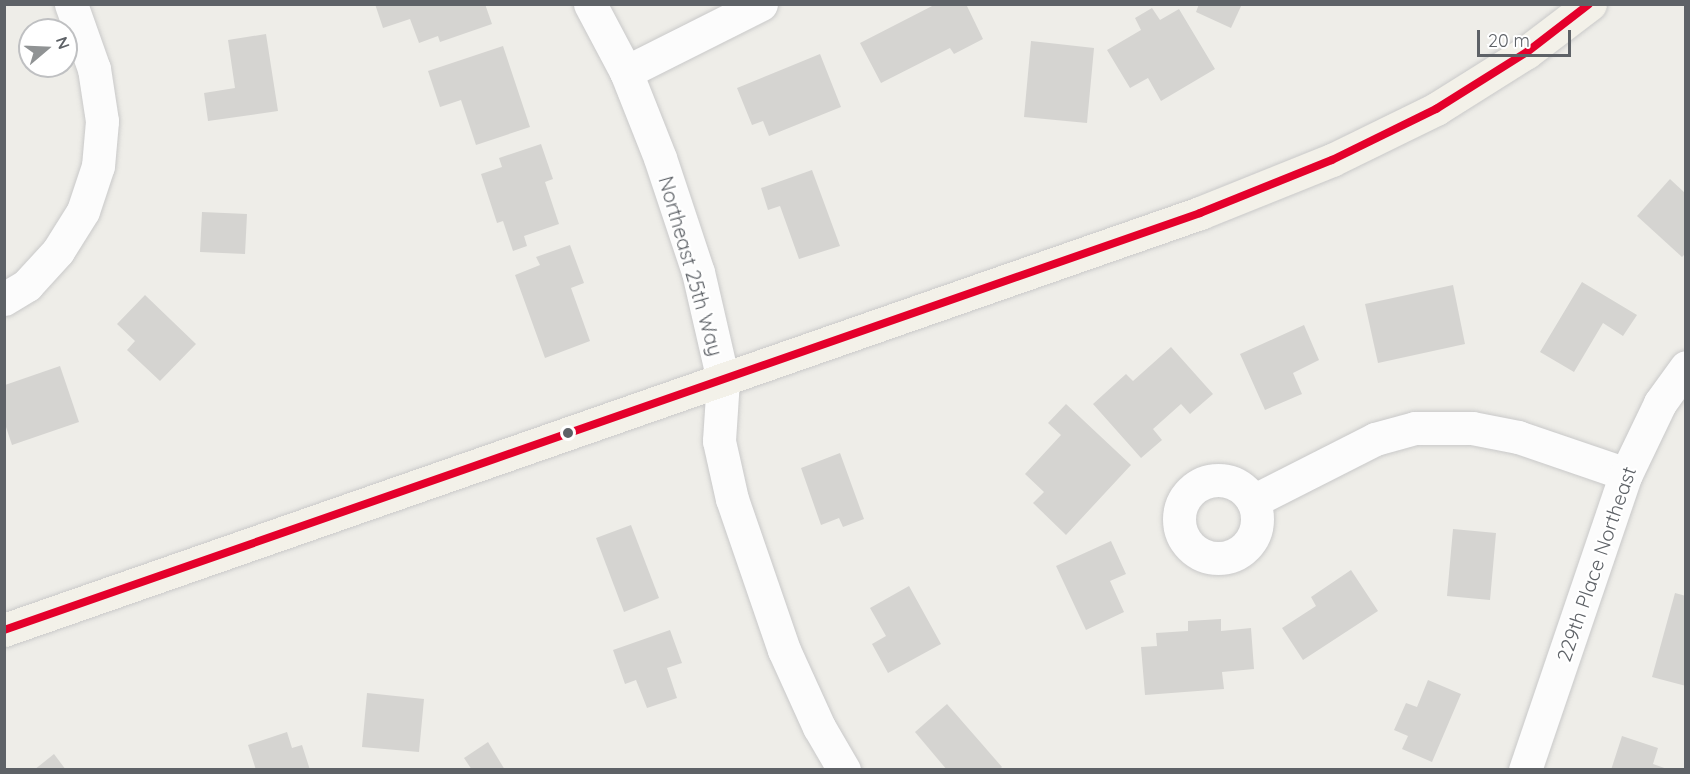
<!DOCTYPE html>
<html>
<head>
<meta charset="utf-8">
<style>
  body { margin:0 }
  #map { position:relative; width:1690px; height:774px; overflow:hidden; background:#eeede8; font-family:Quicksand,sans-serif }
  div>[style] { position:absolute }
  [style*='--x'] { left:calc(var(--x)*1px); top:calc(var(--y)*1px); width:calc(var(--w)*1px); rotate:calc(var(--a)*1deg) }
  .building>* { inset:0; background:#d5d4d1 }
  .roads { filter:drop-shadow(0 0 2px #c9c9c9) drop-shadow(0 0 2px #c9c9c9) }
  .minor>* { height:33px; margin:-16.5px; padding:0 16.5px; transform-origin:16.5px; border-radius:16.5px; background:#fcfcfc }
  .minor>.ring { margin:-16.5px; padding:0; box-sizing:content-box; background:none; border:33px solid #fcfcfc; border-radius:50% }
  .major>* { height:33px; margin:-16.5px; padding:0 16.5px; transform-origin:16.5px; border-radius:16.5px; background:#f3f1e9 }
  .bus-1>* { height:8px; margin:-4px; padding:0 4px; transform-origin:4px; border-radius:4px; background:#e4002b }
  .dots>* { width:16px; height:16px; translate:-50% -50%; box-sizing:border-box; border:3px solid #fff; border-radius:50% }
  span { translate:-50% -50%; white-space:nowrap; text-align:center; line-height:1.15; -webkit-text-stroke:4.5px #fff; paint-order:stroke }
  .street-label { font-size:20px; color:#5e6267 }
  .frame { position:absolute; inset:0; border:6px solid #5e6267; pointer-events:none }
  .north { position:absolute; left:18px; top:18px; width:60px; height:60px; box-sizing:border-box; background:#fff; border:2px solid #bfc0c2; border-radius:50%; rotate:71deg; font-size:16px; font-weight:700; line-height:24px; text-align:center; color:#5e6267 }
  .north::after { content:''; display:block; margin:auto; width:21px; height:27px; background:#909394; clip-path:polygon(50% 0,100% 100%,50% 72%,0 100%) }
  .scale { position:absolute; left:1477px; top:30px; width:94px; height:27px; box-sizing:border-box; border:3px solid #5e6267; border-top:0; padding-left:8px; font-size:18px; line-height:21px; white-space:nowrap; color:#5e6267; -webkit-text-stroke:4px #fff; paint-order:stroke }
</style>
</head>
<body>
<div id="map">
  <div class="building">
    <div style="clip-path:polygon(375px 4px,485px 4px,492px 24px,440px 42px,438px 36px,419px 43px,410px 19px,383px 28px)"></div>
    <div style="clip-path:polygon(936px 4px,966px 4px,983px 39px,954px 54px,950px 48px,881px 83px,860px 43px)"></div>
    <div style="clip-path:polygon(1199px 4px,1242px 4px,1231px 28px,1196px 12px)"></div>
    <div style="clip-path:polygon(1152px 8px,1160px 20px,1179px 9px,1215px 69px,1161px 101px,1148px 78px,1130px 88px,1107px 50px,1141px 30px,1135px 18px)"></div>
    <div style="clip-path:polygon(266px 34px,278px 111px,208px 121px,204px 93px,235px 88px,228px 40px)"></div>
    <div style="clip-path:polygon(1031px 41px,1094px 48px,1087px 123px,1024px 117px)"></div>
    <div style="clip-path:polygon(503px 46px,530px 127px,476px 145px,461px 100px,440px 107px,428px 71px)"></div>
    <div style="clip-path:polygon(820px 54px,841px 107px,769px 136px,763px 121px,752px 125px,737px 88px)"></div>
    <div style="clip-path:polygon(541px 144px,553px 179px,545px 182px,559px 224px,524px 236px,527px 246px,513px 251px,503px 221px,497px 223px,481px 174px,502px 167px,499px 158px)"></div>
    <div style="clip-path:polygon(812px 170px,840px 246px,799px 259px,780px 206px,768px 210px,761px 188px)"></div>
    <div style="clip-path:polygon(1670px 179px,1686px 194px,1686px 253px,1682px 257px,1637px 216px)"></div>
    <div style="clip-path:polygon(202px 212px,247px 214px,245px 254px,200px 252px)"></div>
    <div style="clip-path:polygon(570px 245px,584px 283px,571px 288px,590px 341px,545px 358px,515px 275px,540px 265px,536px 257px)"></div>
    <div style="clip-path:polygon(1582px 282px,1637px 315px,1623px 336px,1603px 323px,1574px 372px,1540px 352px)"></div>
    <div style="clip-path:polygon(1453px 285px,1465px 344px,1378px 363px,1365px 304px)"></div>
    <div style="clip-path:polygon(145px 295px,196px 344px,160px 381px,127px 350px,135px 341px,117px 324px)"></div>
    <div style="clip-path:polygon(1304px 325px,1319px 360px,1293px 373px,1302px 394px,1265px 410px,1240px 354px)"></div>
    <div style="clip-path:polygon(1171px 347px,1213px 394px,1190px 414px,1181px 404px,1153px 429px,1162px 440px,1141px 458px,1093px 404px,1126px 374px,1133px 381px)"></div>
    <div style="clip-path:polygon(60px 366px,79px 422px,12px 445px,5px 424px,5px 385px)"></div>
    <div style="clip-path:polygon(1066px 404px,1131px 465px,1066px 535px,1033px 503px,1044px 492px,1025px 474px,1061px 435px,1048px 423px)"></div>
    <div style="clip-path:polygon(840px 453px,864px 519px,843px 527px,839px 518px,821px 525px,801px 468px)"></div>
    <div style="clip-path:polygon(631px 525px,659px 598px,624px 612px,596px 538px)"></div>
    <div style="clip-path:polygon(1453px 529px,1496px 533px,1490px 600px,1447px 596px)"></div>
    <div style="clip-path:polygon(1111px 541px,1126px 574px,1110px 581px,1124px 612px,1086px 630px,1056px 566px)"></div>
    <div style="clip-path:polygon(1351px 570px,1378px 611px,1303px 660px,1282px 628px,1316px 606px,1311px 597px)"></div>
    <div style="clip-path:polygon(909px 586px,941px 644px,888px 673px,872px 644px,886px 636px,870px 608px)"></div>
    <div style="clip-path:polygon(1675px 593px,1686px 596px,1686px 686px,1652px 677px)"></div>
    <div style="clip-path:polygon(1221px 619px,1221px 631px,1251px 628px,1254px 669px,1222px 672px,1224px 689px,1145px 695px,1141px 647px,1157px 646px,1156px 633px,1188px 631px,1188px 621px)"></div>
    <div style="clip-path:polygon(670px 630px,682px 663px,667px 668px,677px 698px,647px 708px,636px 680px,625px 684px,613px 650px)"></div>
    <div style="clip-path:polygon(1428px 680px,1461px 694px,1432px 762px,1402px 749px,1408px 736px,1394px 730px,1406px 703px,1417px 707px)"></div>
    <div style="clip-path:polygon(367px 693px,424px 699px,419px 752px,362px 747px)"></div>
    <div style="clip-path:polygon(947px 704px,1002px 767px,999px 770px,947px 770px,915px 732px)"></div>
    <div style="clip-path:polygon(287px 732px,292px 748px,302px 745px,310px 770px,256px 770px,248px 745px)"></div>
    <div style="clip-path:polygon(1622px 736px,1658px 748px,1653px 764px,1670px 770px,1611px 770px)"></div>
    <div style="clip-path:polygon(488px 742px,505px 770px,472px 770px,464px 758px)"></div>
    <div style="clip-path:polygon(54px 754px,66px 770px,34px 770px)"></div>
  </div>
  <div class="roads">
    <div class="minor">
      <div style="--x:590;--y:4;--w:77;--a:62.1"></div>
      <div style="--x:626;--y:72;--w:92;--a:68.4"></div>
      <div style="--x:660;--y:158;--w:120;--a:71.6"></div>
      <div style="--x:698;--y:272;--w:111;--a:77"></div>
      <div style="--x:723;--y:380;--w:61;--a:93.8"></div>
      <div style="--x:719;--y:441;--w:59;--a:77.4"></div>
      <div style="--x:732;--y:499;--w:160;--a:71"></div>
      <div style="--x:784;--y:650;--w:85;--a:65.6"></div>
      <div style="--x:819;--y:727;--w:50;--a:59.8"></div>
      <div style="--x:626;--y:72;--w:151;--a:-26.7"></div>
      <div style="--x:4;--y:299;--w:27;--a:-31"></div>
      <div style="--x:27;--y:285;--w:46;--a:-47.6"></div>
      <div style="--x:58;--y:251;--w:47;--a:-58"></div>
      <div style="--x:83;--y:211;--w:47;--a:-71.6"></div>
      <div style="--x:98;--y:166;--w:45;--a:-84.9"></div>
      <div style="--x:102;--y:121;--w:53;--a:-98.7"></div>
      <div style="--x:94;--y:69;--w:69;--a:-109.5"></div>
      <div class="ring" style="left:1179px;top:480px;width:45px;height:45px"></div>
      <div style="--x:1253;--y:501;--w:137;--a:-26.9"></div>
      <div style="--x:1375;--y:439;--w:41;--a:-15.4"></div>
      <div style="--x:1415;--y:428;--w:57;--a:0"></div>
      <div style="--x:1472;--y:428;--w:47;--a:11.1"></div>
      <div style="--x:1518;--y:437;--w:114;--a:18.9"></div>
      <div style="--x:1525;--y:770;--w:313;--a:-71.2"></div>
      <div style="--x:1626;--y:474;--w:79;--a:-64.4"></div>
      <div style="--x:1660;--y:403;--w:44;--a:-54.2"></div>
    </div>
    <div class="major">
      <div style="--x:4;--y:630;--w:1267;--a:-19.22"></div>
      <div style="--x:1200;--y:213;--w:142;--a:-21.9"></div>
      <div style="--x:1332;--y:160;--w:116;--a:-26.1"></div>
      <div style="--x:1436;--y:109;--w:107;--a:-32.1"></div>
      <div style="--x:1527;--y:52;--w:79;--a:-37.3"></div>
    </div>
  </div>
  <div class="bus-1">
    <div style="--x:4;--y:630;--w:1267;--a:-19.22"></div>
    <div style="--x:1200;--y:213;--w:142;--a:-21.9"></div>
    <div style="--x:1332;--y:160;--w:116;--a:-26.1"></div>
    <div style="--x:1436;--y:109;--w:107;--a:-32.1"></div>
    <div style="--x:1527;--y:52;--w:78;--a:-37.7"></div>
  </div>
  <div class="dots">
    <div style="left:568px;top:433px;background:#5e6267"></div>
  </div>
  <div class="street-label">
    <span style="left:691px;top:266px;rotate:74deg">Northeast 25th Way</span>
    <span style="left:1596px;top:564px;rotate:-71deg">229th Place Northeast</span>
  </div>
  <div class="frame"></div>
  <div class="north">N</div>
  <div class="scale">20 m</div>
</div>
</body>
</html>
